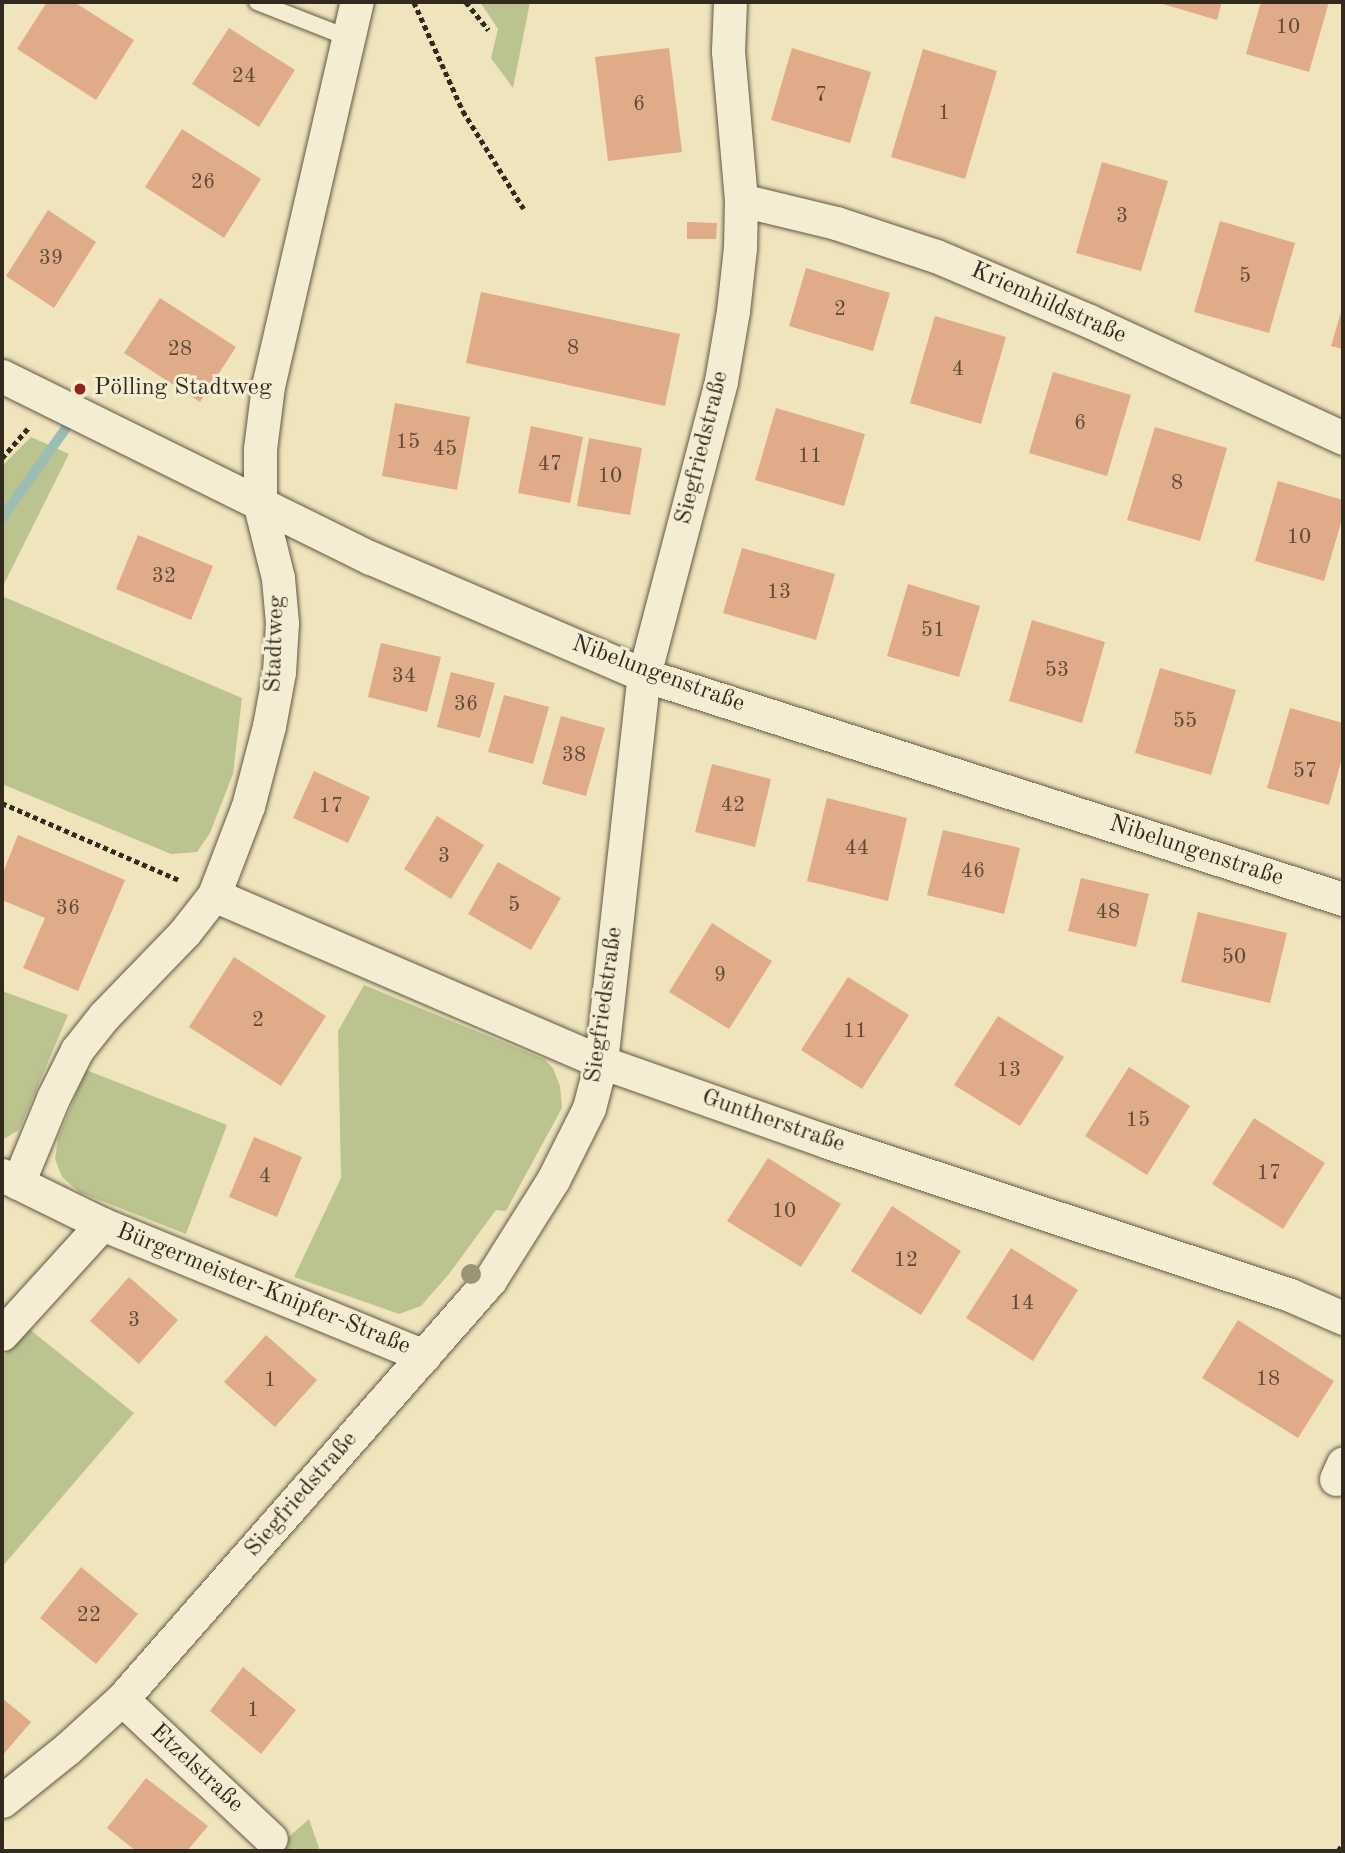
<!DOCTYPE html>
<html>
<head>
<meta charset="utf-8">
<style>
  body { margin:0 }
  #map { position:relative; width:1345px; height:1853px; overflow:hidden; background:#f0e4bc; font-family:"Old Standard TT",serif }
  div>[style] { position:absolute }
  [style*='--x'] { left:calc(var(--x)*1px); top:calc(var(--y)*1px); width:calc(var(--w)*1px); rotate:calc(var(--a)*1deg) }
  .green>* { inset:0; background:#bbc48f }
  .stream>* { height:10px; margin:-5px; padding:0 5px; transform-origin:5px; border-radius:5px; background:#9abeb2 }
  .building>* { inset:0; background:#e0ab88 }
  .path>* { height:4.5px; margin-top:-2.25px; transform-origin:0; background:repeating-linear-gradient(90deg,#322a1f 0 5px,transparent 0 8.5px) }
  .roads { filter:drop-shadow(0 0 2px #625846) drop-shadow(0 0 2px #625846) }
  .lane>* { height:16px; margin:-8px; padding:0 8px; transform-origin:8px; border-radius:8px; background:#f5edd3 }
  .street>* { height:33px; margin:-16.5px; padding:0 16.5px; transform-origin:16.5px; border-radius:16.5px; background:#f5edd3 }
  .trees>* { width:20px; height:20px; margin:-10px; border-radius:50%; background:#9a9375 }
  .dots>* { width:19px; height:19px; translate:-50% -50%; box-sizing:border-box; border:4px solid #f5edd3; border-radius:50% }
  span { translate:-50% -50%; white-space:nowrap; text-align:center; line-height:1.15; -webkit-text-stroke:6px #f5edd3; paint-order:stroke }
  .number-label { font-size:21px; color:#5e4a39 }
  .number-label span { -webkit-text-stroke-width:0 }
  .street-label { font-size:24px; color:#322a1f }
  .poi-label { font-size:24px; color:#322a1f }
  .left { translate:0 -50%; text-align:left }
  .frame { position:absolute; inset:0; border:4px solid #322a1f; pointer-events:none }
</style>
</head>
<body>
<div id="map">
  <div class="green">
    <div style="clip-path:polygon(480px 2px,530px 2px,513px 88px,491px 58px,498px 29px)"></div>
    <div style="clip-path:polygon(31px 437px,69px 454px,2px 588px,2px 466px)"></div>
    <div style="clip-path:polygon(2px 596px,242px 698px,233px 774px,210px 833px,197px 852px,171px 854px,2px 784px)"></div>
    <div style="clip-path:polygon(364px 985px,544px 1059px,553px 1068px,560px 1086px,562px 1108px,506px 1211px,496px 1210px,449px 1274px,421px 1306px,399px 1314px,294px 1277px,341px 1178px,338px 1031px)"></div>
    <div style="clip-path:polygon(2px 991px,68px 1015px,19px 1130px,2px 1140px)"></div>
    <div style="clip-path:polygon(86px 1070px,227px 1125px,186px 1234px,79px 1192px,62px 1177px,55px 1159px,58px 1139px)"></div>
    <div style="clip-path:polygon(28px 1328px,134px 1413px,2px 1567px,2px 1358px)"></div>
    <div style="clip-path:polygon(309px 1819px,320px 1851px,272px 1851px,291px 1835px)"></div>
  </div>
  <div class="stream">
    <div style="--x:2;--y:518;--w:110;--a:-54.6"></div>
  </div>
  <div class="building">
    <div style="clip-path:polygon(47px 2px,74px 2px,134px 40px,96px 100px,17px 49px)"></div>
    <div style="clip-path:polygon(1156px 2px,1222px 2px,1217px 20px)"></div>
    <div style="clip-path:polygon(1261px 2px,1329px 2px,1309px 72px,1246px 54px)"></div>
    <div style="clip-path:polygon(229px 28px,295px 70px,259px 127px,192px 84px)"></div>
    <div style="clip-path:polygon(669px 48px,682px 152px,608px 161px,595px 57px)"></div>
    <div style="clip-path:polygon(792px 48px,871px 72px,850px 143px,771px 120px)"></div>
    <div style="clip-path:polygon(923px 49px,997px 71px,965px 179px,891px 157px)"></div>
    <div style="clip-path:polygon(182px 129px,261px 179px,224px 238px,145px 187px)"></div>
    <div style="clip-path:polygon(1102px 162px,1168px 181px,1141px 271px,1076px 253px)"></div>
    <div style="clip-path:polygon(48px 210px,96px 242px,54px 308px,6px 276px)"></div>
    <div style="clip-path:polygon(1220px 221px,1295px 243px,1269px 333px,1194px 312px)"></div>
    <div style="clip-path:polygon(687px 222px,717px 223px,716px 239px,687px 239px)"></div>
    <div style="clip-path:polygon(806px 268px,890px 293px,873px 351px,789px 326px)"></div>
    <div style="clip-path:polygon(481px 292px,680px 334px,665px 406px,466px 363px)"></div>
    <div style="clip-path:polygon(160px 298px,236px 347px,200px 402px,124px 353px)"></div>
    <div style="clip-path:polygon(1343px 305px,1343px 349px,1331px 346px)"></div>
    <div style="clip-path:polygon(935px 316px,1006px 337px,981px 424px,910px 403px)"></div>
    <div style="clip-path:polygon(1053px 372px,1131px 395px,1107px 476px,1029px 453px)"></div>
    <div style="clip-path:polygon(395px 403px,470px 417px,457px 490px,382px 476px)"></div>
    <div style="clip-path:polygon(776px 408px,865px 434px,844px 506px,755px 480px)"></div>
    <div style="clip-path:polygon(531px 426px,583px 437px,570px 503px,518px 493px)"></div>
    <div style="clip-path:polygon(1155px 427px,1227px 448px,1200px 541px,1127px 520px)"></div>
    <div style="clip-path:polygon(589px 438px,642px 448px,630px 515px,577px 506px)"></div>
    <div style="clip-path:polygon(1278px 481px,1343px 500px,1343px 516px,1324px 581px,1255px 561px)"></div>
    <div style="clip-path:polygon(138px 535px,213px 566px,191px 620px,116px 589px)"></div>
    <div style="clip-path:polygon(742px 548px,835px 574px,816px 640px,723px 613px)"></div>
    <div style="clip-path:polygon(908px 584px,980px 606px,959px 677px,887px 656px)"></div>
    <div style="clip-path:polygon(1032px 620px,1105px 642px,1082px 723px,1009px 701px)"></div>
    <div style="clip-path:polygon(381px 643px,441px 657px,427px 712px,368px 697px)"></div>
    <div style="clip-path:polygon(1160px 668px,1236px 690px,1211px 775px,1135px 753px)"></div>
    <div style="clip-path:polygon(451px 672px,495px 683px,480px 738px,437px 727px)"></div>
    <div style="clip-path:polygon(504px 695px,549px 707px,533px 764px,488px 752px)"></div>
    <div style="clip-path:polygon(1290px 708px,1343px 723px,1343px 755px,1329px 805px,1267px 788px)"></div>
    <div style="clip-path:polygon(561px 716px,605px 728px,586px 796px,542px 784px)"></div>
    <div style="clip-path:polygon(712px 764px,771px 779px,755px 847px,695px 832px)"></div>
    <div style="clip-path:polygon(314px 771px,370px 797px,348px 843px,293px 818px)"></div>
    <div style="clip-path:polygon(827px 798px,907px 818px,888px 901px,807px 881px)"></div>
    <div style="clip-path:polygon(437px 816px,484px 845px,451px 899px,404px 869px)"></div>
    <div style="clip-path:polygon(943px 830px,1020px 848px,1004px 914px,927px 895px)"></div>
    <div style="clip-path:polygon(18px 835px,125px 880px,78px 991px,23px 968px,45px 918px,2px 900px,2px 875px)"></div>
    <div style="clip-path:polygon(498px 862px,561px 898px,531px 950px,468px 914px)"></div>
    <div style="clip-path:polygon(1081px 878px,1149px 894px,1136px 947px,1068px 931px)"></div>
    <div style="clip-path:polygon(1198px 912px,1287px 933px,1270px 1003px,1181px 982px)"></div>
    <div style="clip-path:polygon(712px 923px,772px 961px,729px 1029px,669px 992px)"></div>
    <div style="clip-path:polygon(234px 957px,326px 1016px,281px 1086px,189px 1027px)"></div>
    <div style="clip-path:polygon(848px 977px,909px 1015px,862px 1089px,801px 1050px)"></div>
    <div style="clip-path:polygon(998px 1016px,1064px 1057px,1020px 1126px,954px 1085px)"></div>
    <div style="clip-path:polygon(1129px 1067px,1190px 1106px,1147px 1175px,1085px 1136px)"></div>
    <div style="clip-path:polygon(1254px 1118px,1325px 1163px,1283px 1229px,1212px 1184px)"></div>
    <div style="clip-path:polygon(254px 1137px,302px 1157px,277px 1217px,229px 1197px)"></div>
    <div style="clip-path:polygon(768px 1158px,841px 1204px,801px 1267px,727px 1221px)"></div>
    <div style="clip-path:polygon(892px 1206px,961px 1251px,921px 1315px,851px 1271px)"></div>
    <div style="clip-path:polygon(1011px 1248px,1078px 1290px,1033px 1361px,966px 1318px)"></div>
    <div style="clip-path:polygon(129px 1277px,178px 1320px,139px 1364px,90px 1321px)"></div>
    <div style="clip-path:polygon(1238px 1320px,1334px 1381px,1298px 1438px,1202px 1378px)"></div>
    <div style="clip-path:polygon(266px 1335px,317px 1380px,275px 1427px,224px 1382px)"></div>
    <div style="clip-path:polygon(81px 1567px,138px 1614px,96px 1664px,40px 1618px)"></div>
    <div style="clip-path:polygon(243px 1667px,296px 1710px,261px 1754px,210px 1711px)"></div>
    <div style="clip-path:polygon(2px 1698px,31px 1722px,2px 1756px)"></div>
    <div style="clip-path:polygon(146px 1778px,208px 1826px,187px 1851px,136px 1851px,107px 1828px)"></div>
  </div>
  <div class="path">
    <div style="--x:414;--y:2;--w:120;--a:65.8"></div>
    <div style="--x:463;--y:111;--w:115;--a:58.1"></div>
    <div style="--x:466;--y:2;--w:36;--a:51"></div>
    <div style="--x:2;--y:458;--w:41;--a:-48.9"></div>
    <div style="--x:2;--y:803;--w:195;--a:23.5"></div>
    <div style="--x:1338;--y:1851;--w:9;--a:-58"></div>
  </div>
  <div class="roads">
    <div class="lane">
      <div style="--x:257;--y:2;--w:99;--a:21.4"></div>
    </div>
    <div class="street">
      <div style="--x:741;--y:200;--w:98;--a:13.6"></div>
      <div style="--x:836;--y:223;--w:105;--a:18.3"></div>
      <div style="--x:936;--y:256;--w:166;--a:23"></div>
      <div style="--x:1089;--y:321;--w:280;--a:24.7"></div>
      <div style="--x:2;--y:376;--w:411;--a:26.3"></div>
      <div style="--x:371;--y:558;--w:297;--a:23.2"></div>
      <div style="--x:644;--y:675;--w:734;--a:17.77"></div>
      <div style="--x:214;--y:895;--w:421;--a:23.3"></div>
      <div style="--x:601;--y:1062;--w:241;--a:19.4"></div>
      <div style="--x:828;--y:1142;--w:487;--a:18.3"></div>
      <div style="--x:1290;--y:1295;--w:58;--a:23.5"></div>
      <div style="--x:2;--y:1175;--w:111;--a:26.1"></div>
      <div style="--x:102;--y:1224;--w:348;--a:22.3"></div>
      <div style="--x:18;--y:1183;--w:92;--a:-67.6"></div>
      <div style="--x:53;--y:1098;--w:54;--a:-63.4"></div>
      <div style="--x:77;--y:1050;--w:43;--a:-51.5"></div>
      <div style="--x:104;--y:1016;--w:117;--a:-46"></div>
      <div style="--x:185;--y:932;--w:47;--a:-51.9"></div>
      <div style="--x:214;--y:895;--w:95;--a:-69.1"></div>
      <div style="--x:248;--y:806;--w:83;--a:-75.3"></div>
      <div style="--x:269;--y:726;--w:55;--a:-79.5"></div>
      <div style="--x:279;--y:672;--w:49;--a:-86.5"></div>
      <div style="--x:282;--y:623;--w:45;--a:-95.1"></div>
      <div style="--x:278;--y:578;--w:75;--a:-103.9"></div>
      <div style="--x:260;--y:505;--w:56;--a:-90"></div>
      <div style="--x:260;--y:449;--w:64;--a:-82.8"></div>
      <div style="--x:268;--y:386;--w:394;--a:-77"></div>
      <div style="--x:2;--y:1334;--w:149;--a:-47.7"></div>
      <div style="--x:1336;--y:1479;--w:17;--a:-66"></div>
      <div style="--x:122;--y:1699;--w:204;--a:43.2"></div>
      <div style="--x:2;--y:1801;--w:83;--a:-38.7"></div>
      <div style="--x:67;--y:1749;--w:74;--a:-42.3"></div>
      <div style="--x:122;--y:1699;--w:558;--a:-48.71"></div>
      <div style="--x:490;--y:1280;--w:118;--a:-57.8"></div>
      <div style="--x:553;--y:1180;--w:80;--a:-63.4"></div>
      <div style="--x:589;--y:1108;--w:48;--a:-75.4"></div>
      <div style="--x:601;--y:1062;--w:389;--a:-83.7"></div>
      <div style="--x:644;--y:675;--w:304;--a:-75.3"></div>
      <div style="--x:721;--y:381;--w:71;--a:-80.3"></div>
      <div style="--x:733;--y:311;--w:63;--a:-83.7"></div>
      <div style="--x:740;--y:248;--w:48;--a:-88.8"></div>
      <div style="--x:741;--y:200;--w:150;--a:-95"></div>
      <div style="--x:728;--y:51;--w:49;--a:-87.7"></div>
    </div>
  </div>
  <div class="trees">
    <div style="left:471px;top:1274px"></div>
  </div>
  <div class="dots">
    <div style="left:80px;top:389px;background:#8f2418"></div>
  </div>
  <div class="number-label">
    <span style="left:1288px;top:28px">10</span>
    <span style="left:244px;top:77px">24</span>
    <span style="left:821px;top:96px">7</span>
    <span style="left:639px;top:105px">6</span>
    <span style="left:944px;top:114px">1</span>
    <span style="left:203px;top:183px">26</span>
    <span style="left:1122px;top:217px">3</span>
    <span style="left:51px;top:259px">39</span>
    <span style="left:1245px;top:277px">5</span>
    <span style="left:840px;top:310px">2</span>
    <span style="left:573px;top:349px">8</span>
    <span style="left:180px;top:350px">28</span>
    <span style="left:958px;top:370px">4</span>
    <span style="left:1080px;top:424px">6</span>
    <span style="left:408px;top:443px">15</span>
    <span style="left:445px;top:450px">45</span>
    <span style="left:810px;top:457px">11</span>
    <span style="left:550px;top:465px">47</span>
    <span style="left:610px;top:477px">10</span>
    <span style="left:1177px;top:484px">8</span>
    <span style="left:1299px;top:538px">10</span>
    <span style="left:164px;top:577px">32</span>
    <span style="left:779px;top:593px">13</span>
    <span style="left:933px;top:631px">51</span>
    <span style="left:1057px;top:671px">53</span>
    <span style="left:404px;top:677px">34</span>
    <span style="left:466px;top:705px">36</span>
    <span style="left:1185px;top:722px">55</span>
    <span style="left:574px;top:756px">38</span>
    <span style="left:1305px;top:772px">57</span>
    <span style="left:733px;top:806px">42</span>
    <span style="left:331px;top:807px">17</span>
    <span style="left:857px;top:849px">44</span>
    <span style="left:444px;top:857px">3</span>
    <span style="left:973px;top:872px">46</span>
    <span style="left:514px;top:906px">5</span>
    <span style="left:68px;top:909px">36</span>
    <span style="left:1108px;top:913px">48</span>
    <span style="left:1234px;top:958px">50</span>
    <span style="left:720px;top:976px">9</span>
    <span style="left:258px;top:1021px">2</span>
    <span style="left:855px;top:1032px">11</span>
    <span style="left:1009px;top:1071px">13</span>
    <span style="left:1138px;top:1121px">15</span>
    <span style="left:1269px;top:1174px">17</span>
    <span style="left:265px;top:1177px">4</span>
    <span style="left:784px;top:1212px">10</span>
    <span style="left:906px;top:1261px">12</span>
    <span style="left:1022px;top:1304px">14</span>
    <span style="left:134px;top:1321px">3</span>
    <span style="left:1268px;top:1380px">18</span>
    <span style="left:270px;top:1381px">1</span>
    <span style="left:89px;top:1616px">22</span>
    <span style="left:253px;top:1711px">1</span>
  </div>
  <div class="street-label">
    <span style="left:1048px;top:304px;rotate:24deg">Kriemhildstraße</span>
    <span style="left:703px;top:448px;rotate:-76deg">Siegfriedstraße</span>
    <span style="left:276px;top:644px;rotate:-88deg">Stadtweg</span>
    <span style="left:658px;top:675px;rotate:20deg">Nibelungenstraße</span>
    <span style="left:1196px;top:852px;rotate:18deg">Nibelungenstraße</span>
    <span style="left:605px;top:1005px;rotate:-82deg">Siegfriedstraße</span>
    <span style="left:773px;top:1122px;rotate:19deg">Guntherstraße</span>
    <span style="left:263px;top:1290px;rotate:22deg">Bürgermeister-Knipfer-Straße</span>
    <span style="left:302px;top:1495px;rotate:-49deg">Siegfriedstraße</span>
    <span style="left:196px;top:1769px;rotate:43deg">Etzelstraße</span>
  </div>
  <div class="poi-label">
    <span class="left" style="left:94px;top:389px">Pölling Stadtweg</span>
  </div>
  <div class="frame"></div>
</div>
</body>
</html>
